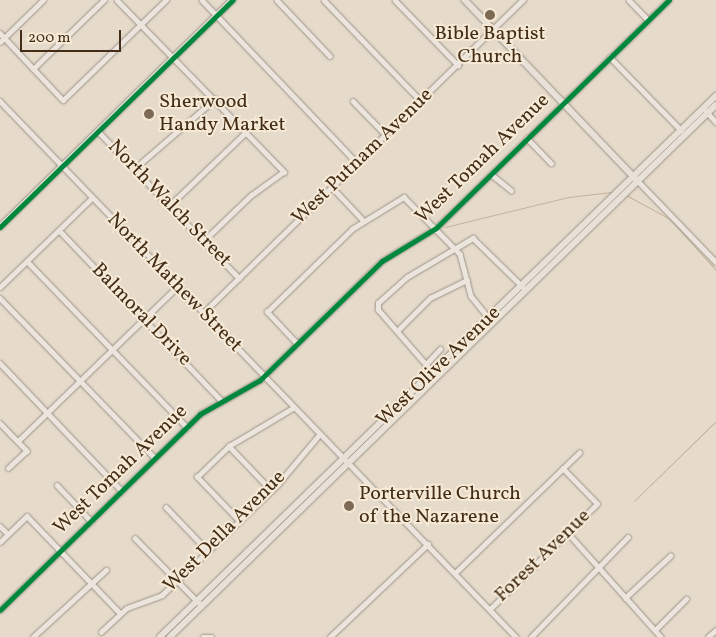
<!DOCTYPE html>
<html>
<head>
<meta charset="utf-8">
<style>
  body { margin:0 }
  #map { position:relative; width:716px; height:637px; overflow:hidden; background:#e6dbcb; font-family:Vollkorn,serif }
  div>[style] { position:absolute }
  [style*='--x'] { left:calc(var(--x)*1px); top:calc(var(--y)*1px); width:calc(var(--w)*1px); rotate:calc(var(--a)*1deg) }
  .stream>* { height:1px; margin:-0.5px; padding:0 0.5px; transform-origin:0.5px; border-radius:0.5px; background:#c4b29b }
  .roads { filter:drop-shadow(0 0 1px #9c9387) drop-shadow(0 0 1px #9c9387) }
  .minor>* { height:4.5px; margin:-2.25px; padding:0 2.25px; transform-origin:2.25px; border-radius:2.25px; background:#ebe5dd }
  .major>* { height:5.5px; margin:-2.75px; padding:0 2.75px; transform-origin:2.75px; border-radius:2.75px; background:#e7e1d8 }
  .cycleway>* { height:5px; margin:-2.5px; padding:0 2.5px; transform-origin:2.5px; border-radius:2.5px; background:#00873e }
  .dots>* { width:14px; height:14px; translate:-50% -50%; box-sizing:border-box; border:2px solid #f6e9d6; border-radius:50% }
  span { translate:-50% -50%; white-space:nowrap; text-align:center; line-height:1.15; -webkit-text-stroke:4px #f6e9d6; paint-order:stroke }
  .poi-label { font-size:20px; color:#432d16 }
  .left { translate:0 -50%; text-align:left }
  .street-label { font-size:20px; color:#432d16 }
  .scale { position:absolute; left:20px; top:30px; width:101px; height:22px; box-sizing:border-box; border:2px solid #432d16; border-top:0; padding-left:6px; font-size:15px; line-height:18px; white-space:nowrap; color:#432d16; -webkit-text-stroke:4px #f6e9d6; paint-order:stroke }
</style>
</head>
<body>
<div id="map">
  <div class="stream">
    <div style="--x:626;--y:195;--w:50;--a:28.6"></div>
    <div style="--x:670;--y:219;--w:69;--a:48"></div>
    <div style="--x:445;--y:227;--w:127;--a:-13.7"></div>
    <div style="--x:568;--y:197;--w:44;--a:-6.5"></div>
    <div style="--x:634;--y:501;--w:115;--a:-44.3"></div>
  </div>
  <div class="roads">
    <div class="minor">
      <div style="--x:117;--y:0;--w:240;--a:45.8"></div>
      <div style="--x:284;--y:172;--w:39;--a:144"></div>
      <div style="--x:252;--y:195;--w:66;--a:136.2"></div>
      <div style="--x:202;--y:0;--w:225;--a:46.4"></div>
      <div style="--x:277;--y:0;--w:77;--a:46.6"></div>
      <div style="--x:324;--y:0;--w:140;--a:46.2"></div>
      <div style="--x:395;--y:0;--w:91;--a:45.9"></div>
      <div style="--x:629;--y:0;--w:28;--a:46"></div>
      <div style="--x:0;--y:33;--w:92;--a:46.8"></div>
      <div style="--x:63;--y:100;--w:144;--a:-44.2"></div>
      <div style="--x:0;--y:42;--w:60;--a:-44.3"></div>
      <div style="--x:610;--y:57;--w:102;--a:45.8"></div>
      <div style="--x:33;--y:69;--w:99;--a:-44.2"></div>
      <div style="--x:0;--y:101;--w:744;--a:46.09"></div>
      <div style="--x:353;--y:101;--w:47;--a:45.9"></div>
      <div style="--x:706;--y:111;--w:15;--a:48"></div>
      <div style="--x:98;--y:131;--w:204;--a:46.2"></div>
      <div style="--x:527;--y:138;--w:35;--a:46"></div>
      <div style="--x:134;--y:169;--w:107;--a:-40.8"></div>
      <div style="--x:491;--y:174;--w:26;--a:39"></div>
      <div style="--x:638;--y:181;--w:112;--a:46.1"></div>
      <div style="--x:332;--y:187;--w:45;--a:46.8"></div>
      <div style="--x:170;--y:205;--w:105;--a:-43.8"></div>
      <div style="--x:59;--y:230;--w:236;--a:46.4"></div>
      <div style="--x:27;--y:261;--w:231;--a:46.1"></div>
      <div style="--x:0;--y:287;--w:128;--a:-44.1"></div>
      <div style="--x:0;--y:298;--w:223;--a:45.9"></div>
      <div style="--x:203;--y:313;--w:448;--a:-44.4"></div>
      <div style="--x:397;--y:331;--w:47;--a:-45"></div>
      <div style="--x:430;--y:298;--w:41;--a:-25.9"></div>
      <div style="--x:297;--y:344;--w:44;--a:-133.2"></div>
      <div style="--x:267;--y:312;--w:119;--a:-44.3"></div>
      <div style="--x:352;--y:229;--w:61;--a:-31.6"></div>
      <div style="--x:404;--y:197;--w:80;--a:45.5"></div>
      <div style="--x:460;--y:254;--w:43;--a:75.3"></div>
      <div style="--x:471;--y:296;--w:28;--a:51"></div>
      <div style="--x:0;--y:363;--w:177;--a:46.4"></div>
      <div style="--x:427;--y:363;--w:19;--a:-47"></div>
      <div style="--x:433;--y:373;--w:84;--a:-131.1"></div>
      <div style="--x:378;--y:310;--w:7;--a:-90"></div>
      <div style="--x:378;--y:303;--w:39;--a:-42"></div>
      <div style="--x:407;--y:277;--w:77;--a:-30.6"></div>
      <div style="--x:473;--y:238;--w:69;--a:44.4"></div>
      <div style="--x:0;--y:423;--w:39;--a:46"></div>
      <div style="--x:27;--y:451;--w:25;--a:137"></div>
      <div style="--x:18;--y:441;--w:223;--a:-44.1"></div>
      <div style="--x:229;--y:446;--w:61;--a:46.3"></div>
      <div style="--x:57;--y:485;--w:50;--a:46.6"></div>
      <div style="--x:166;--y:507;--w:61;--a:46.3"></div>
      <div style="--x:239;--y:521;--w:61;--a:-133.7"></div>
      <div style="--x:197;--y:477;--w:45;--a:-44.1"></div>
      <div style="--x:229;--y:446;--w:74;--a:-30.7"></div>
      <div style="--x:0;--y:526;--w:11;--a:45"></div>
      <div style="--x:568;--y:533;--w:140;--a:48.2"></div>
      <div style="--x:135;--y:538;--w:95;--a:45.4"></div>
      <div style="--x:0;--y:542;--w:37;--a:-44"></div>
      <div style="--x:27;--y:516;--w:134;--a:46.2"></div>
      <div style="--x:455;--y:573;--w:173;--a:-44.1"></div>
      <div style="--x:625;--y:598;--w:62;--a:-43"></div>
      <div style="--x:490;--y:609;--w:150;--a:-44.5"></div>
      <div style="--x:597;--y:504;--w:49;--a:-134.2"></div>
      <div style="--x:0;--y:610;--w:280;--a:-44.4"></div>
      <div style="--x:200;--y:414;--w:69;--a:-29.5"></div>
      <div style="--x:260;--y:380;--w:170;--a:-44.3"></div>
      <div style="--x:382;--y:261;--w:63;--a:-31.4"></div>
      <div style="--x:436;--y:228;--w:326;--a:-44.4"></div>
      <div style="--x:655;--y:630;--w:44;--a:-45"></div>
      <div style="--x:101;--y:632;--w:35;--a:-43"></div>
      <div style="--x:127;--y:608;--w:37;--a:-20"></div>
      <div style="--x:162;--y:595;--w:161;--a:-43.7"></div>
      <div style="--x:278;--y:484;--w:64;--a:-50.1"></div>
      <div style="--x:33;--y:637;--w:99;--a:-42.5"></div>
      <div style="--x:203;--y:637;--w:9;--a:0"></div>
      <div style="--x:330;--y:637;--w:135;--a:-43.5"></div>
      <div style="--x:531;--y:637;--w:139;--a:-45.9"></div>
      <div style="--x:708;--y:637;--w:11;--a:-41"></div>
    </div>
    <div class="major">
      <div style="--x:465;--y:0;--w:248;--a:46.3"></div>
      <div style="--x:0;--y:227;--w:325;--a:-44.3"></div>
      <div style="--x:160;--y:637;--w:776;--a:-44.22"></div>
      <div style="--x:170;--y:637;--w:762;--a:-44.26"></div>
    </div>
  </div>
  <div class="cycleway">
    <div style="--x:0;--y:227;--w:325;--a:-44.3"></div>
    <div style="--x:0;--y:610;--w:280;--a:-44.4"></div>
    <div style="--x:200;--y:414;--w:69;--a:-29.5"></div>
    <div style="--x:260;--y:380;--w:170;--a:-44.3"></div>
    <div style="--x:382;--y:261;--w:63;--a:-31.4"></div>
    <div style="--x:436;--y:228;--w:326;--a:-44.4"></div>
  </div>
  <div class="dots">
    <div style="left:490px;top:15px;background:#7c6a55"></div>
    <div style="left:149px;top:114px;background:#7c6a55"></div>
    <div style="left:349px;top:506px;background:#7c6a55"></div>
  </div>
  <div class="poi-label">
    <span style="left:490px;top:46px">Bible Baptist<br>Church</span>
    <span class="left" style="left:159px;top:114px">Sherwood<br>Handy Market</span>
    <span class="left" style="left:359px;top:506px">Porterville Church<br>of the Nazarene</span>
  </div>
  <div class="street-label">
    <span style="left:363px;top:157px;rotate:-44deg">West Putnam Avenue</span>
    <span style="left:483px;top:159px;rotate:-44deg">West Tomah Avenue</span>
    <span style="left:169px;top:204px;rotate:46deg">North Walch Street</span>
    <span style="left:174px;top:283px;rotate:46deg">North Mathew Street</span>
    <span style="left:141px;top:315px;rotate:46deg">Balmoral Drive</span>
    <span style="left:439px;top:367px;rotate:-44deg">West Olive Avenue</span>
    <span style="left:121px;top:470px;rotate:-44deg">West Tomah Avenue</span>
    <span style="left:225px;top:532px;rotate:-45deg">West Della Avenue</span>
    <span style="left:543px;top:556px;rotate:-44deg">Forest Avenue</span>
  </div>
  <div class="scale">200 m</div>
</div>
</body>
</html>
